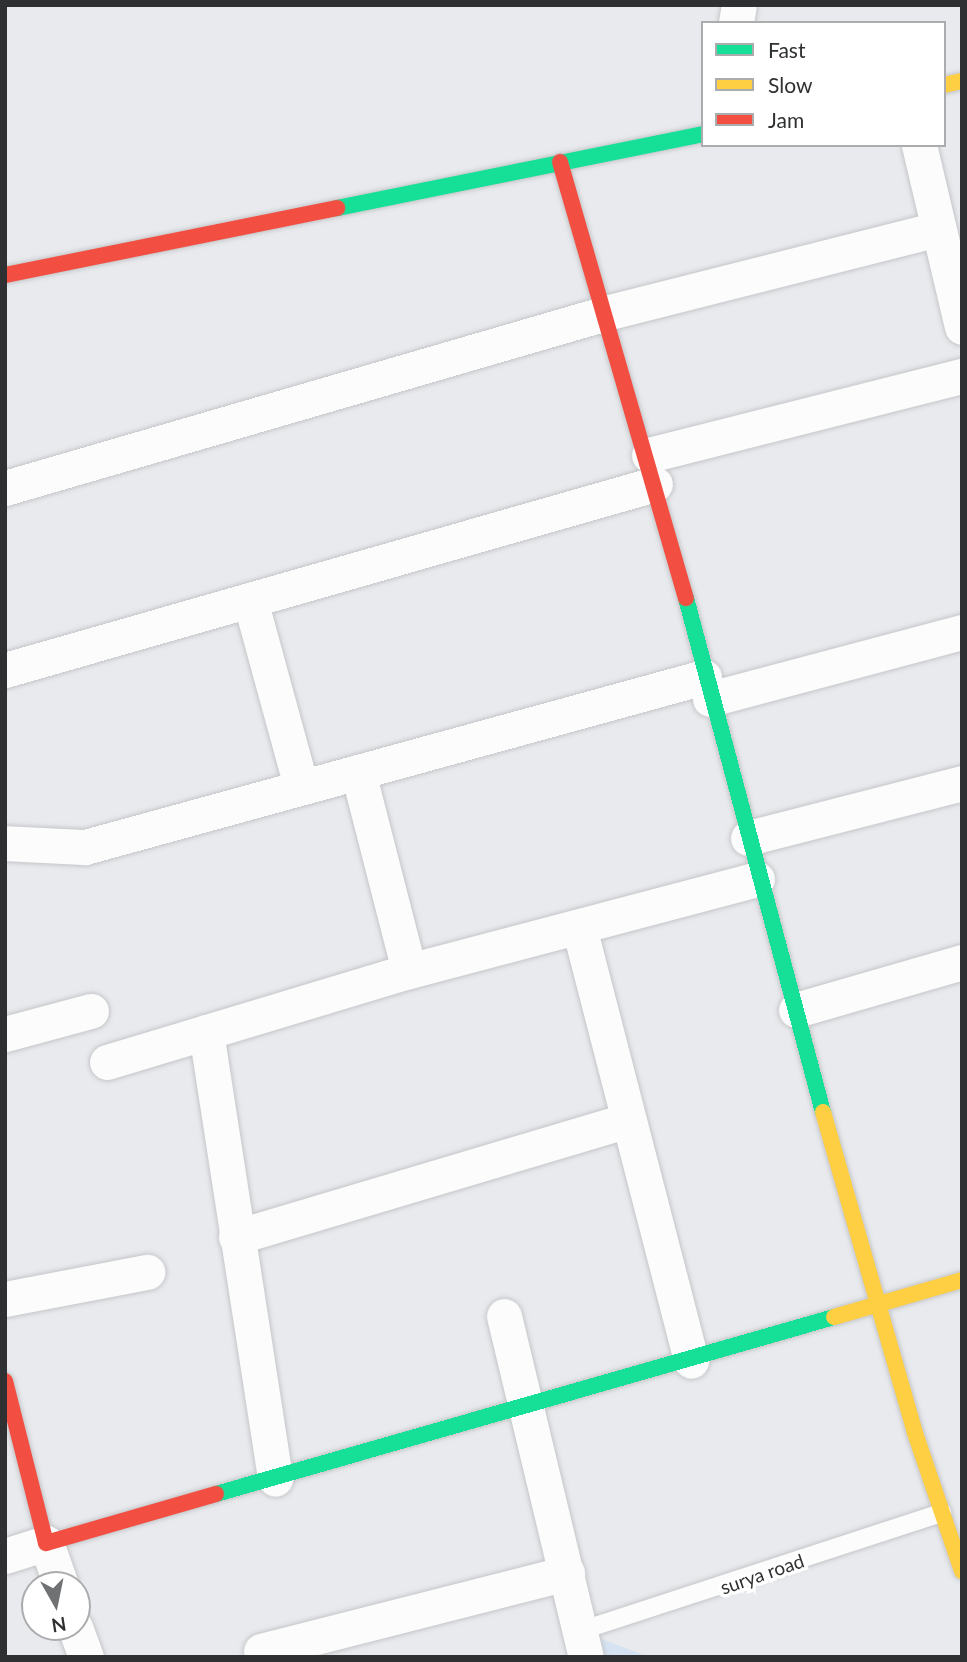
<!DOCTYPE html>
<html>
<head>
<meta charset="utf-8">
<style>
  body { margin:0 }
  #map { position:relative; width:967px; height:1662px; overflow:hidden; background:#e8eaed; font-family:Lato,sans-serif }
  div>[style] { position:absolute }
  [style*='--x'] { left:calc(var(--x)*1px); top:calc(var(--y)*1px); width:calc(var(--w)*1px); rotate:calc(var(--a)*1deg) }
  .green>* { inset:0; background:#d5e2f2 }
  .roads { filter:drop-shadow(0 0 2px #c5c6c9) drop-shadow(0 0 2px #c5c6c9) }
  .lane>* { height:18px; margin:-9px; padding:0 9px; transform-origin:9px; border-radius:9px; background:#fcfcfc }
  .street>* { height:35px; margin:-17.5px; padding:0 17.5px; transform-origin:17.5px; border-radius:17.5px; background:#fcfcfc }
  .fast>* { height:16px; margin:-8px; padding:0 8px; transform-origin:8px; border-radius:8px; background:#16e098 }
  .slow>* { height:16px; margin:-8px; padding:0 8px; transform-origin:8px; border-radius:8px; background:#ffcf43 }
  .jam>* { height:16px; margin:-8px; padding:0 8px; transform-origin:8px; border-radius:8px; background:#f24e42 }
  span { translate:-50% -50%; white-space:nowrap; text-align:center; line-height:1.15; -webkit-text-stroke:7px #fff; paint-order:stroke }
  .street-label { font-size:19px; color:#2e3031 }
  .frame { position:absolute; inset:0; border:7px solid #2e3031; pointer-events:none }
  .legend { position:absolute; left:701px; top:21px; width:245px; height:126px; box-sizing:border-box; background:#fff; border:2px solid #abacad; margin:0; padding:9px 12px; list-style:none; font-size:21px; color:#2e3031 }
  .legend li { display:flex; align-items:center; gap:14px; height:35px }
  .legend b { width:35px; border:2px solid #abacad }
  .north { position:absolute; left:21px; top:1571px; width:70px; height:70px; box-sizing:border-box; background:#fff; border:2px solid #abacad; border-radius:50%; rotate:171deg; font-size:19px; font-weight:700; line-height:28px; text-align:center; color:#2e3031 }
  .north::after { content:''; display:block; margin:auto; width:24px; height:32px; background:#6f7173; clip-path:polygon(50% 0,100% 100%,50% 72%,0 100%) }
</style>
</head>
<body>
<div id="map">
  <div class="green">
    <div style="clip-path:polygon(580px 1631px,649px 1657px,585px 1657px)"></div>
  </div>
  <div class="roads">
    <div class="lane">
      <div style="--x:580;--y:1631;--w:381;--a:-18.1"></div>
    </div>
    <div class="street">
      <div style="--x:736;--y:23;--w:18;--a:-81"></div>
      <div style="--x:919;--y:145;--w:187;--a:76.7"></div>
      <div style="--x:649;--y:455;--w:323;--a:-14.2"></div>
      <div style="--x:5;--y:488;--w:626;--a:-16.23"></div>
      <div style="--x:606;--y:313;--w:342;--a:-14.2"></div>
      <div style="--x:250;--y:600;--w:194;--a:74.7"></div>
      <div style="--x:5;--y:670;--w:676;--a:-15.97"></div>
      <div style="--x:710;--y:699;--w:261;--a:-14.9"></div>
      <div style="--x:358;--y:772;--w:205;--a:75.6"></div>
      <div style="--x:409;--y:971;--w:360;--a:-14.8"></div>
      <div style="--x:748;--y:838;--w:221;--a:-14.4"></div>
      <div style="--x:5;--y:843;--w:80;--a:2.9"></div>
      <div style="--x:85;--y:847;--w:642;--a:-15.36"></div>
      <div style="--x:579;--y:927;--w:448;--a:75.5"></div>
      <div style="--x:796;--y:1010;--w:173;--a:-16.1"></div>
      <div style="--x:206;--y:1032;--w:452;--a:81.2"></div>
      <div style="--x:5;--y:1034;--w:89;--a:-15"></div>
      <div style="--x:107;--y:1062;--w:315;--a:-16.8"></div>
      <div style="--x:236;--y:1237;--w:406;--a:-16.6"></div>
      <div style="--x:5;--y:1299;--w:145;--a:-10.8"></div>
      <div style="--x:504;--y:1316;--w:351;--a:76.5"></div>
      <div style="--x:5;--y:1556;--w:43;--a:-17.6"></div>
      <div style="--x:46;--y:1543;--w:45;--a:70.3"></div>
      <div style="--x:75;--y:1627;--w:32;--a:70"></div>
      <div style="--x:261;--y:1651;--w:316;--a:-14.3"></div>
    </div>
    <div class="fast">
      <div style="--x:337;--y:208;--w:373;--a:-11.4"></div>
      <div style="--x:686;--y:598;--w:532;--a:75.08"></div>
      <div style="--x:216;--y:1494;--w:643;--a:-15.98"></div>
    </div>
    <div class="slow">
      <div style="--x:944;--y:85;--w:18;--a:-13"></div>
      <div style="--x:823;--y:1112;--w:334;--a:74"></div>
      <div style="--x:915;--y:1433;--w:146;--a:71.2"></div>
      <div style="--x:834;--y:1317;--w:133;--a:-16.1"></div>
    </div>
    <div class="jam">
      <div style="--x:560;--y:162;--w:454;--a:73.9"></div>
      <div style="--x:5;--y:275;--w:339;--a:-11.4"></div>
      <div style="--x:5;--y:1381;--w:167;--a:75.8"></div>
      <div style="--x:46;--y:1543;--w:177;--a:-16.1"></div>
    </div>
  </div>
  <div class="street-label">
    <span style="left:762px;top:1574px;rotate:-19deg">surya road</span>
  </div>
  <div class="frame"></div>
  <ul class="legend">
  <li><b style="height:9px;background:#16e098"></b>Fast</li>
  <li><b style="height:9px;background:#ffcf43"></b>Slow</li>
  <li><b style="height:9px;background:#f24e42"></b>Jam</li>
  </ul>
  <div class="north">N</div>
</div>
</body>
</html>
